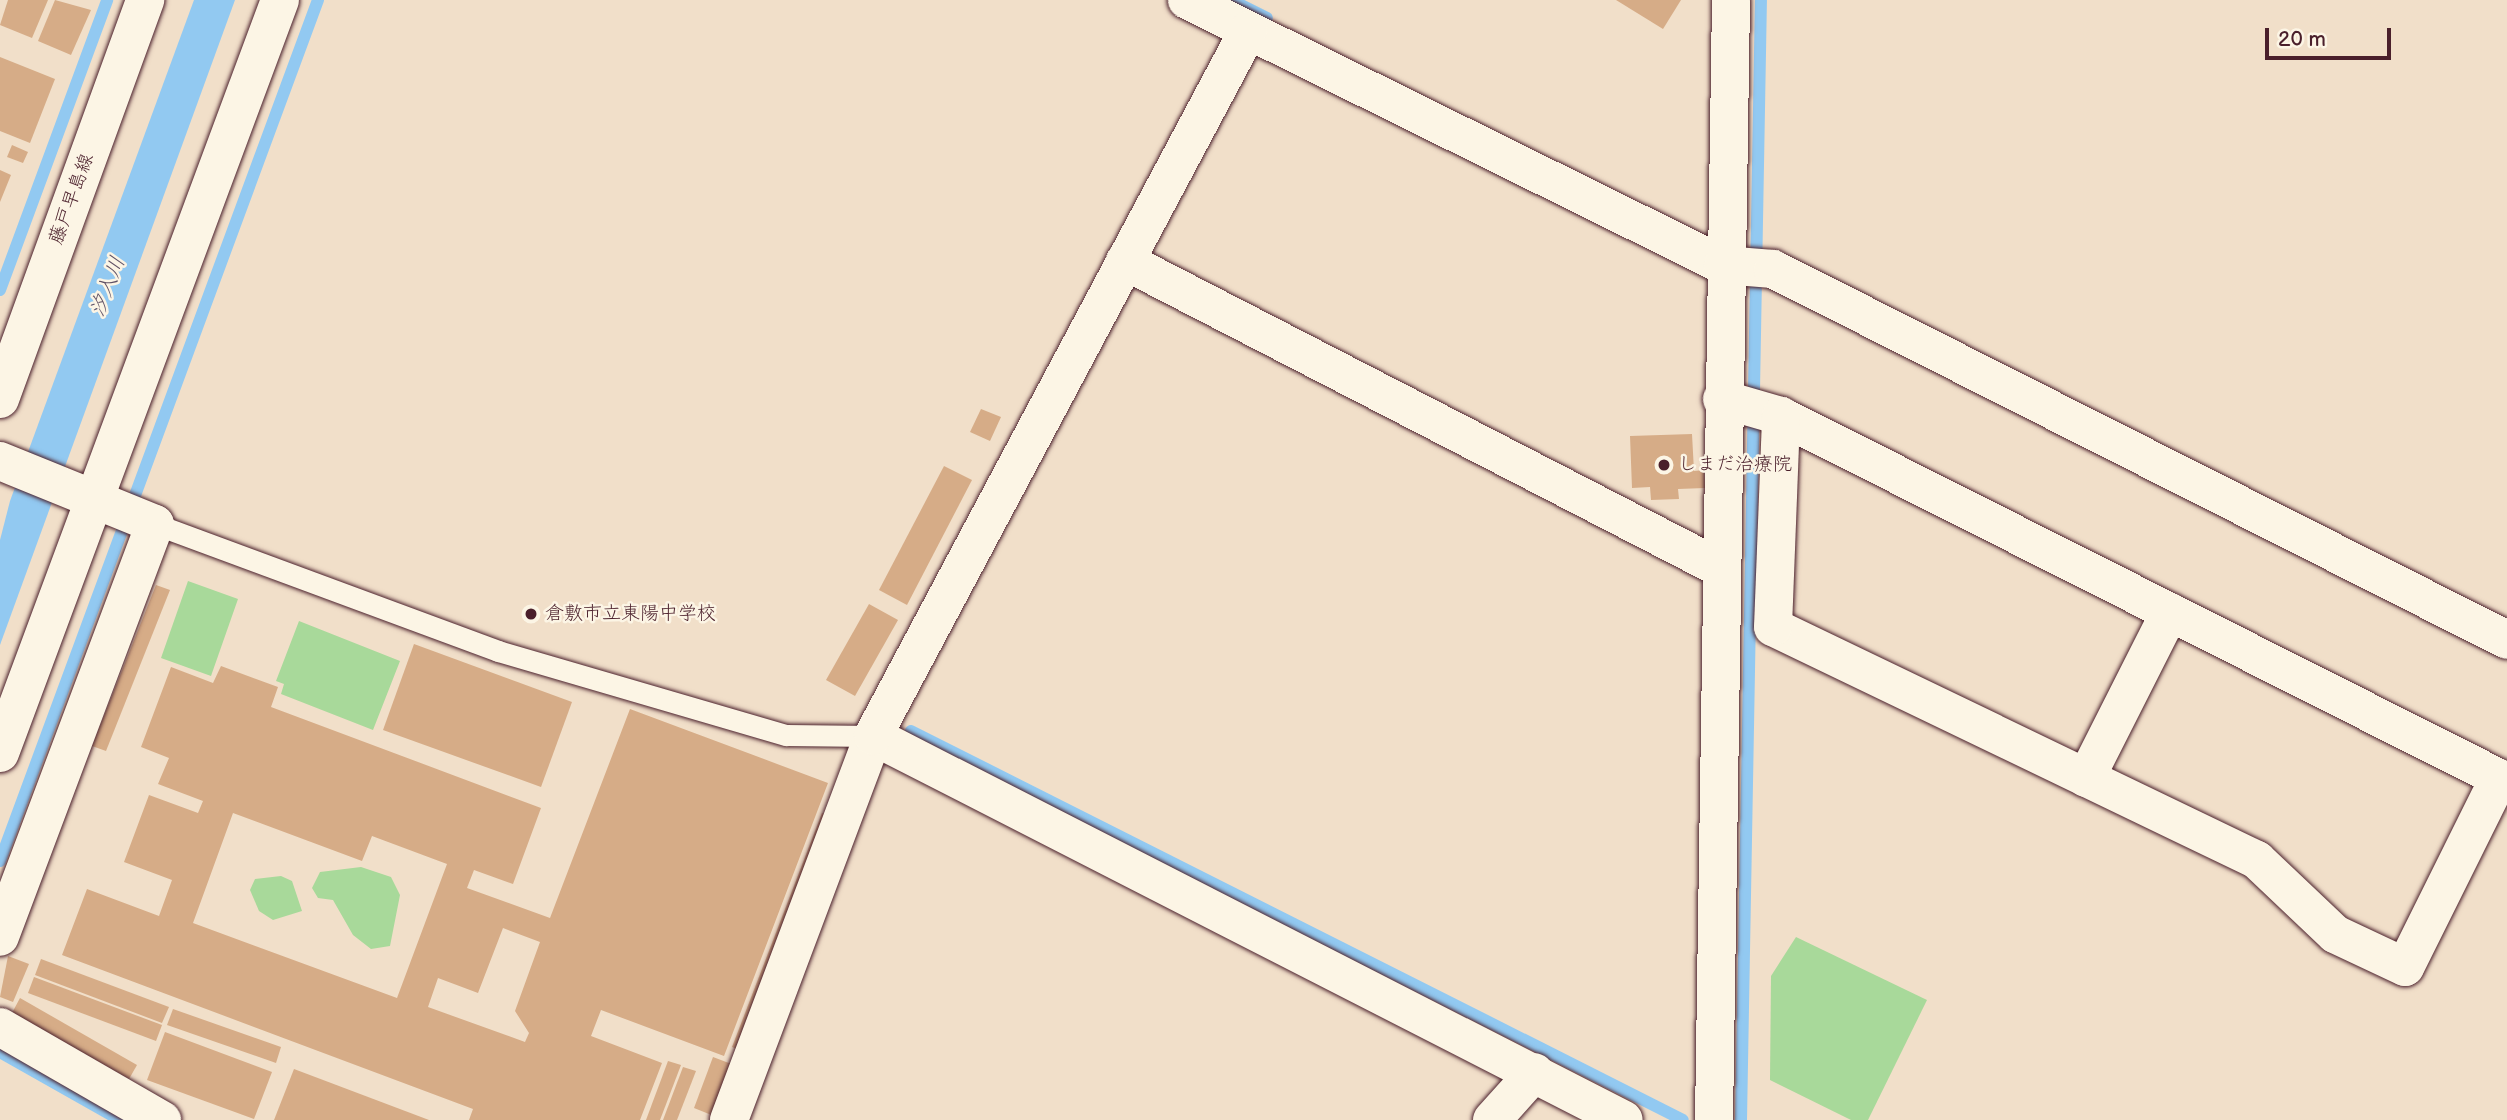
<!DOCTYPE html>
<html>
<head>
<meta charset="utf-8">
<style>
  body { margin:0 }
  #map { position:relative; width:2507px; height:1120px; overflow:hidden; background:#f1dfc9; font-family:"Balsamiq Sans","Klee One",sans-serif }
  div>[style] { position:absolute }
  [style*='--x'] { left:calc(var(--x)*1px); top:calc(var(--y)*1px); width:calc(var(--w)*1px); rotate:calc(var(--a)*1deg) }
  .green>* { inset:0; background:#a8d99a }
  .water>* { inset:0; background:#92c9f1 }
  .stream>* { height:12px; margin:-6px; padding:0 6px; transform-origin:6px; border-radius:6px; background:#92c9f1 }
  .building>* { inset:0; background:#d6ac87 }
  .roads { filter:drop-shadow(0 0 2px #4a1f2b) drop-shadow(0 0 2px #4a1f2b) }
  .service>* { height:21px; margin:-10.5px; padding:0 10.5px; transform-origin:10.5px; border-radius:10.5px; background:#fcf5e5 }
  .minor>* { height:38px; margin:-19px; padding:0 19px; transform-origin:19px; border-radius:19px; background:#fcf5e5 }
  .secondary>* { height:38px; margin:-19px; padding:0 19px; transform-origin:19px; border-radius:19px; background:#fcf5e5 }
  .dots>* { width:19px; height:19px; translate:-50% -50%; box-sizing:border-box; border:4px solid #fcf5e5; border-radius:50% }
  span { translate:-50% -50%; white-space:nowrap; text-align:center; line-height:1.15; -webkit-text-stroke:5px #fcf5e5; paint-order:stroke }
  .street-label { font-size:19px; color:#4a1f2b }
  .poi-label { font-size:19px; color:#4a1f2b }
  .left { translate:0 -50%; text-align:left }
  .water-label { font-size:21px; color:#605266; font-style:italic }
  .scale { position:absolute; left:2265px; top:28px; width:126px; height:32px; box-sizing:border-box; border:4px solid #4a1f2b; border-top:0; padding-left:9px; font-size:21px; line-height:24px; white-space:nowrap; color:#4a1f2b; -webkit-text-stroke:5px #fcf5e5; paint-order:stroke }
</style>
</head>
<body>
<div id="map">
  <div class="green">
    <div style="clip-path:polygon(188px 581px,238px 599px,211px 676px,161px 658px)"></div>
    <div style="clip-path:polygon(299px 621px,400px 661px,373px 730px,281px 694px,284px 684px,276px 681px)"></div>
    <div style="clip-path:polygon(361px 867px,391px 877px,400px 895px,390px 946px,371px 949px,353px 935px,333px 900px,318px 898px,312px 888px,320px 872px)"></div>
    <div style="clip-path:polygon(281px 876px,292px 881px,302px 911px,273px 920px,259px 911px,250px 890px,255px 879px)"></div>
    <div style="clip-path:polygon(1796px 937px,1927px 1000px,1868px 1120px,1851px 1120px,1770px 1080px,1771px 976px)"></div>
  </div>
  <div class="water">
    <div style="clip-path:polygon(194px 0,235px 0,0 645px,0 540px,10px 501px)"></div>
  </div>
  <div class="stream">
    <div style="--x:1231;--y:0;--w:40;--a:26.6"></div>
    <div style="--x:0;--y:290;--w:309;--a:-69.7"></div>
    <div style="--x:911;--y:731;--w:864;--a:26.74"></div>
    <div style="--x:0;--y:861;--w:918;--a:-69.73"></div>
    <div style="--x:0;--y:1052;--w:138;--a:29.5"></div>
    <div style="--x:1741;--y:1120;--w:1120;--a:-88.98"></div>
  </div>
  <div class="building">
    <div style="clip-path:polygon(8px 0,48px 0,32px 38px,0 25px)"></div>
    <div style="clip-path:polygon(55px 0,91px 10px,71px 55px,38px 41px)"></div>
    <div style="clip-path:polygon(1616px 0,1681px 0,1663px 29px)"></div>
    <div style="clip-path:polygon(0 57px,55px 79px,30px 143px,0 131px)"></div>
    <div style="clip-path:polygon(12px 145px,28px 152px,23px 163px,7px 157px)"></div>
    <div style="clip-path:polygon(0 170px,11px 175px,0 202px)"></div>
    <div style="clip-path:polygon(981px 409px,1001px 417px,990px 441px,970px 432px)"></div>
    <div style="clip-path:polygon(1692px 434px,1694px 471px,1704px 470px,1705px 488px,1678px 489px,1679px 499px,1651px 500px,1650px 487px,1632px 488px,1630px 436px)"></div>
    <div style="clip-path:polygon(944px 466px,972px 480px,907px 605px,879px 590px)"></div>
    <div style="clip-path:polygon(156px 585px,170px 590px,106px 751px,92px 746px)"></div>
    <div style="clip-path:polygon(869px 604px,898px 620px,855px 696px,826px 680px)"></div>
    <div style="clip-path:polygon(414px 644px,572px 702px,541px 787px,383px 730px)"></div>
    <div style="clip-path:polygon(evenodd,221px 666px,278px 687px,271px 707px,541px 808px,513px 884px,474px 870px,467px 888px,550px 918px,630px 709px,828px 783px,724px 1056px,601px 1010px,591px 1036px,662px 1063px,640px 1120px,469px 1120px,473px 1109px,62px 955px,87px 889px,159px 916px,172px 880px,124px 862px,149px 795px,198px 813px,203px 801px,158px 784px,169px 758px,141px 747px,171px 667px,213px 683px,221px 666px,233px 813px,362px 861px,372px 836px,447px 864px,397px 998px,193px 923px,233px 813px,221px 666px,503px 928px,540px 942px,515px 1011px,529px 1033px,525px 1042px,428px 1007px,438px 978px,478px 993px,503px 928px)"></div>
    <div style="clip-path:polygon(822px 813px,832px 817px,742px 1051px,732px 1047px)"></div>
    <div style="clip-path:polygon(8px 956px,29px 964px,13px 1002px,0 997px)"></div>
    <div style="clip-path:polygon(41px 959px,169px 1007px,162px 1023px,35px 975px)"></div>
    <div style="clip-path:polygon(34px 977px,162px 1025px,156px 1041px,28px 993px)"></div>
    <div style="clip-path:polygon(20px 998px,137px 1065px,129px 1079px,12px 1013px)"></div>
    <div style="clip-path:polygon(173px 1009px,281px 1047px,276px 1063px,167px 1025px)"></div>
    <div style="clip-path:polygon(165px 1032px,272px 1072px,254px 1119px,147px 1080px)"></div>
    <div style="clip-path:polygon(713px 1057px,734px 1065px,714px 1116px,694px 1108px)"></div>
    <div style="clip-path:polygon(668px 1061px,681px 1065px,660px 1120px,646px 1120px)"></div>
    <div style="clip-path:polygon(683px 1067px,696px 1071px,677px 1120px,663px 1120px)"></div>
    <div style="clip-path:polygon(294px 1069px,429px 1120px,274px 1120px)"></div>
  </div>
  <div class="roads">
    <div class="service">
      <div style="--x:155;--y:524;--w:366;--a:20.3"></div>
      <div style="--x:498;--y:651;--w:300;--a:16.3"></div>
      <div style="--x:786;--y:735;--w:87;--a:0.7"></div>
    </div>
    <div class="minor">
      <div style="--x:1187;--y:0;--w:598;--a:26.31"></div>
      <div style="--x:1723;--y:265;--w:50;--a:4.6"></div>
      <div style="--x:1773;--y:269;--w:822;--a:26.81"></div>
      <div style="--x:1125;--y:261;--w:670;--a:27.29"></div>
      <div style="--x:1722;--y:399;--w:61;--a:16.1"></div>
      <div style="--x:1781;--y:416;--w:804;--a:26.76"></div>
      <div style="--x:2499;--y:778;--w:211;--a:116.4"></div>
      <div style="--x:2405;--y:967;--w:77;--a:-154.8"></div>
      <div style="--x:2335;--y:934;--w:108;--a:-136.5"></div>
      <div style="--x:2257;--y:860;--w:537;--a:-154.29"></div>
      <div style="--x:1773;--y:627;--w:211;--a:-87.8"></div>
      <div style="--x:0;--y:461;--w:167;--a:22.1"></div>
      <div style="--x:155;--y:524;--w:441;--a:110.6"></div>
      <div style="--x:873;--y:736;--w:843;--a:27.08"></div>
      <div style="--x:0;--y:753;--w:803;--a:-69.6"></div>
      <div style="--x:2086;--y:778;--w:186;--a:-63.2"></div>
      <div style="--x:0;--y:1027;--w:187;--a:29.9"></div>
      <div style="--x:729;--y:1120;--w:410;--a:-69.4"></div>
      <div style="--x:873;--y:736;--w:799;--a:-61.99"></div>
      <div style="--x:1492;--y:1120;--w:64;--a:-48.1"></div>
      <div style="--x:1714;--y:1120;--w:1120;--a:-89.13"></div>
    </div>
    <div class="secondary">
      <div style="--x:0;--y:399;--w:425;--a:-70"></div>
    </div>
  </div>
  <div class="dots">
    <div style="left:1664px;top:465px;background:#4a1f2b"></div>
    <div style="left:531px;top:614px;background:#4a1f2b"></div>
  </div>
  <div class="street-label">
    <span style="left:72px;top:199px;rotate:-70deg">藤戸早島線</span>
  </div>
  <div class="poi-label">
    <span class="left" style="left:1678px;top:465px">しまだ治療院</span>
    <span class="left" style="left:545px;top:614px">倉敷市立東陽中学校</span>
  </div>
  <div class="water-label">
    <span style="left:108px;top:287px;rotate:-69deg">汐入川</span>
  </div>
  <div class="scale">20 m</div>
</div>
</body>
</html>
